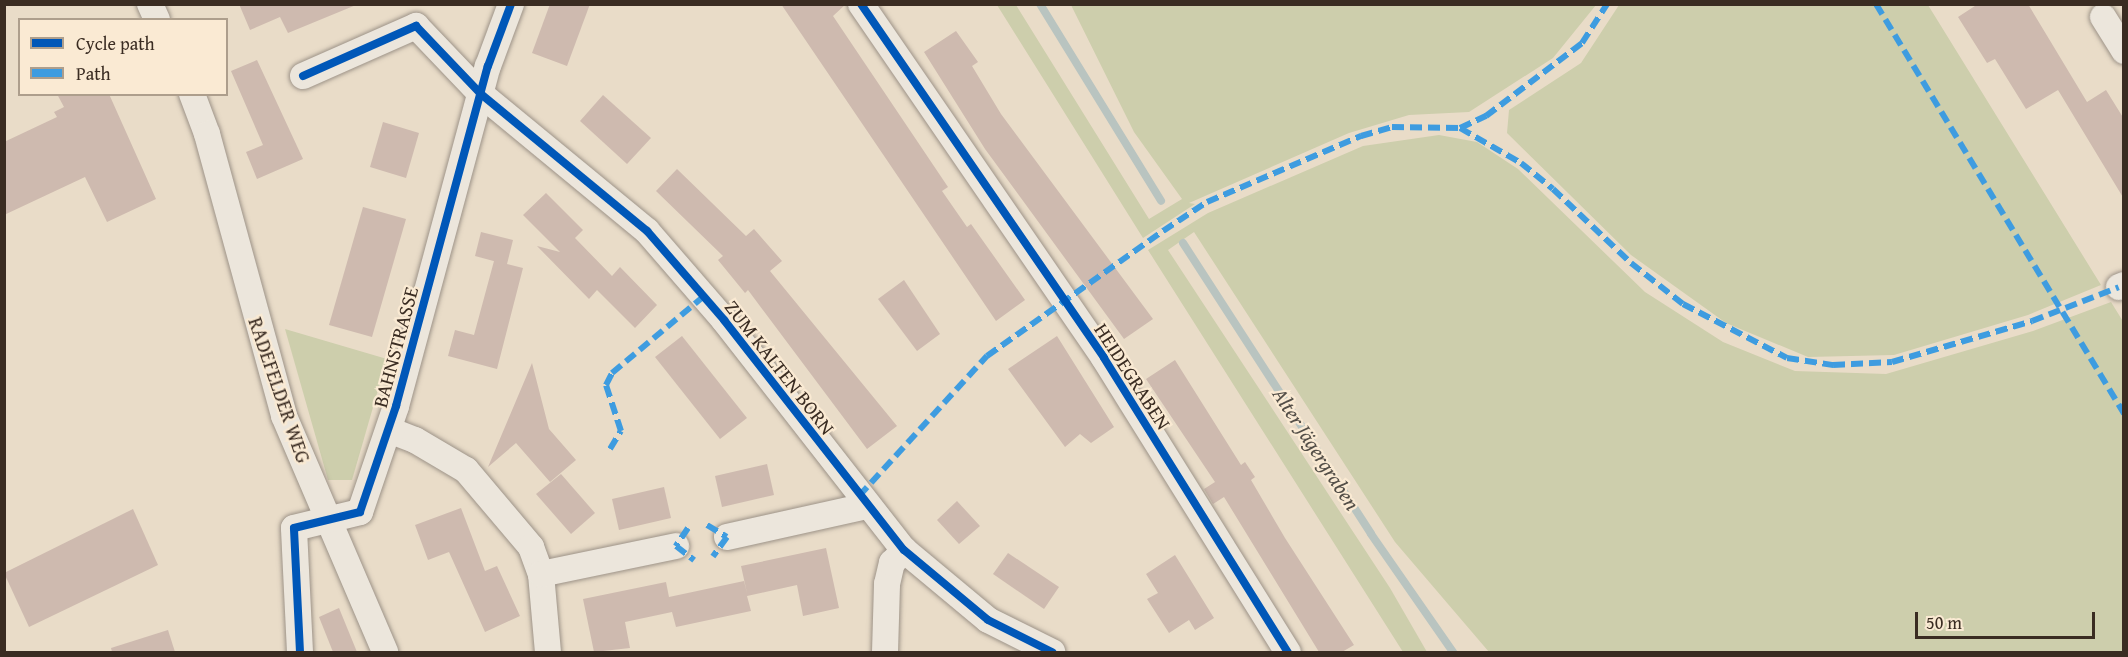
<!DOCTYPE html>
<html>
<head>
<meta charset="utf-8">
<style>
  body { margin:0 }
  #map { position:relative; width:2128px; height:657px; overflow:hidden; background:#e9dcc8; font-family:"Gentium Book Plus",serif }
  div>[style] { position:absolute }
  [style*='--x'] { left:calc(var(--x)*1px); top:calc(var(--y)*1px); width:calc(var(--w)*1px); rotate:calc(var(--a)*1deg) }
  .green>* { inset:0; background:#cdceac }
  .stream>* { height:8px; margin:-4px; padding:0 4px; transform-origin:4px; border-radius:4px; background:#b9c4c0 }
  .building>* { inset:0; background:#cebaaf }
  .roads { filter:drop-shadow(0 0 2px #9d9388) drop-shadow(0 0 2px #9d9388) }
  .street>* { height:26px; margin:-13px; padding:0 13px; transform-origin:13px; border-radius:13px; background:#ece6dc }
  .quiet>* { height:6px; margin-top:-3px; transform-origin:0; background:repeating-linear-gradient(90deg,#3e9ce0 0 12px,transparent 0 18px) }
  .cycleway>* { height:8px; margin:-4px; padding:0 4px; transform-origin:4px; border-radius:4px; background:#0057b8 }
  span { translate:-50% -50%; white-space:nowrap; text-align:center; line-height:1.15; -webkit-text-stroke:4.5px #faead3; paint-order:stroke }
  .street-label { font-size:20px; color:#3a2c22 }
  .water-label { font-size:21px; color:#544f48; font-style:italic }
  .frame { position:absolute; inset:0; border:6px solid #3a2c22; pointer-events:none }
  .legend { position:absolute; left:18px; top:18px; width:210px; height:78px; box-sizing:border-box; background:#faead3; border:2px solid #ad9e8c; margin:0; padding:8px 10px; list-style:none; font-size:18px; color:#3a2c22 }
  .legend li { display:flex; align-items:center; gap:12px; height:30px }
  .legend b { width:30px; border:2px solid #ad9e8c }
  .scale { position:absolute; left:1915px; top:612px; width:180px; height:27px; box-sizing:border-box; border:3px solid #3a2c22; border-top:0; padding-left:8px; font-size:18px; line-height:21px; white-space:nowrap; color:#3a2c22; -webkit-text-stroke:4px #faead3; paint-order:stroke }
</style>
</head>
<body>
<div id="map">
  <div class="green">
    <div style="clip-path:polygon(997px 5px,1016px 5px,1149px 219px,1182px 199px,1134px 132px,1071px 5px,1596px 5px,1553px 58px,1469px 112px,1409px 115px,1349px 133px,1189px 203px,1195px 204px,1143px 238px)"></div>
    <div style="clip-path:polygon(1619px 5px,1928px 5px,2101px 285px,2028px 315px,1894px 355px,1808px 357px,1726px 323px,1631px 255px,1507px 133px,1509px 110px,1581px 63px)"></div>
    <div style="clip-path:polygon(1439px 135px,1477px 142px,1518px 169px,1645px 292px,1723px 342px,1795px 371px,1886px 374px,2033px 331px,2111px 302px,2124px 323px,2123px 652px,1489px 652px,1395px 542px,1194px 232px,1168px 250px,1390px 588px,1427px 652px,1403px 652px,1148px 250px,1208px 213px,1363px 146px)"></div>
    <div style="clip-path:polygon(285px 329px,387px 359px,352px 480px,328px 480px)"></div>
  </div>
  <div class="stream">
    <div style="--x:1040;--y:4;--w:231;--a:58.4"></div>
    <div style="--x:1183;--y:243;--w:346;--a:57.1"></div>
    <div style="--x:1371;--y:534;--w:144;--a:55.2"></div>
  </div>
  <div class="building">
    <div style="clip-path:polygon(239px 4px,356px 4px,356px 5px,288px 33px,280px 17px,250px 30px)"></div>
    <div style="clip-path:polygon(550px 4px,590px 4px,567px 66px,532px 53px)"></div>
    <div style="clip-path:polygon(781px 4px,846px 4px,833px 16px,948px 187px,942px 191px,967px 227px,971px 224px,1025px 300px,996px 321px)"></div>
    <div style="clip-path:polygon(1978px 4px,2028px 4px,2087px 102px,2106px 90px,2124px 119px,2124px 199px,2058px 90px,2026px 109px,1995px 59px,1987px 63px,1958px 17px)"></div>
    <div style="clip-path:polygon(956px 31px,978px 62px,972px 66px,1001px 114px,1153px 319px,1124px 339px,985px 149px,924px 52px)"></div>
    <div style="clip-path:polygon(257px 60px,303px 159px,257px 179px,246px 152px,263px 145px,231px 71px)"></div>
    <div style="clip-path:polygon(57px 94px,109px 94px,156px 199px,107px 222px,85px 177px,4px 215px,4px 142px,57px 117px,54px 112px,64px 107px)"></div>
    <div style="clip-path:polygon(603px 95px,651px 138px,627px 164px,580px 121px)"></div>
    <div style="clip-path:polygon(383px 122px,419px 133px,406px 178px,370px 167px)"></div>
    <div style="clip-path:polygon(677px 169px,746px 236px,754px 229px,782px 261px,770px 271px,897px 426px,867px 449px,748px 290px,745px 293px,718px 260px,723px 256px,656px 191px)"></div>
    <div style="clip-path:polygon(546px 193px,583px 230px,575px 238px,612px 276px,620px 267px,657px 305px,635px 328px,597px 290px,589px 299px,537px 246px,560px 252px,523px 215px)"></div>
    <div style="clip-path:polygon(363px 207px,406px 219px,372px 337px,329px 325px)"></div>
    <div style="clip-path:polygon(481px 232px,513px 240px,507px 264px,523px 268px,497px 369px,448px 356px,455px 330px,474px 335px,494px 261px,501px 263px,475px 256px)"></div>
    <div style="clip-path:polygon(904px 280px,940px 334px,917px 351px,878px 299px)"></div>
    <div style="clip-path:polygon(682px 336px,747px 418px,720px 439px,655px 357px)"></div>
    <div style="clip-path:polygon(1057px 336px,1114px 427px,1091px 443px,1080px 434px,1065px 447px,1008px 369px)"></div>
    <div style="clip-path:polygon(1175px 360px,1241px 465px,1245px 462px,1255px 477px,1251px 480px,1285px 538px,1354px 645px,1342px 652px,1319px 652px,1224px 497px,1213px 504px,1204px 489px,1215px 482px,1146px 379px)"></div>
    <div style="clip-path:polygon(532px 363px,549px 429px,576px 460px,550px 482px,516px 443px,488px 467px)"></div>
    <div style="clip-path:polygon(767px 464px,774px 495px,722px 507px,715px 476px)"></div>
    <div style="clip-path:polygon(561px 474px,595px 513px,571px 534px,536px 494px)"></div>
    <div style="clip-path:polygon(664px 487px,671px 518px,619px 530px,612px 499px)"></div>
    <div style="clip-path:polygon(957px 501px,980px 526px,959px 544px,937px 520px)"></div>
    <div style="clip-path:polygon(461px 508px,485px 571px,497px 566px,520px 616px,485px 632px,449px 552px,428px 560px,415px 525px)"></div>
    <div style="clip-path:polygon(133px 509px,158px 565px,29px 627px,4px 573px)"></div>
    <div style="clip-path:polygon(826px 548px,839px 608px,803px 616px,797px 585px,747px 596px,751px 611px,676px 627px,672px 612px,625px 622px,630px 648px,594px 652px,583px 599px,666px 582px,669px 597px,744px 581px,747px 593px,741px 566px)"></div>
    <div style="clip-path:polygon(1008px 553px,1059px 587px,1044px 609px,993px 574px)"></div>
    <div style="clip-path:polygon(1175px 555px,1214px 618px,1195px 630px,1189px 620px,1169px 633px,1147px 599px,1158px 593px,1146px 574px)"></div>
    <div style="clip-path:polygon(339px 608px,357px 652px,333px 652px,319px 617px)"></div>
    <div style="clip-path:polygon(168px 630px,175px 652px,112px 652px,111px 648px)"></div>
  </div>
  <div class="roads">
    <div class="street">
      <div style="--x:150;--y:4;--w:17;--a:66"></div>
      <div style="--x:861;--y:4;--w:429;--a:55.5"></div>
      <div style="--x:1104;--y:358;--w:347;--a:58"></div>
      <div style="--x:2103;--y:17;--w:40;--a:58"></div>
      <div style="--x:303;--y:76;--w:124;--a:-23.9"></div>
      <div style="--x:416;--y:26;--w:95;--a:46.3"></div>
      <div style="--x:482;--y:95;--w:214;--a:39.5"></div>
      <div style="--x:647;--y:231;--w:118;--a:49.1"></div>
      <div style="--x:724;--y:320;--w:292;--a:52"></div>
      <div style="--x:904;--y:550;--w:109;--a:39.8"></div>
      <div style="--x:988;--y:620;--w:72;--a:26.6"></div>
      <div style="--x:192;--y:94;--w:43;--a:69.4"></div>
      <div style="--x:207;--y:134;--w:292;--a:74.7"></div>
      <div style="--x:284;--y:416;--w:257;--a:66.8"></div>
      <div style="--x:2119;--y:287;--w:5;--a:-22"></div>
      <div style="--x:389;--y:430;--w:28;--a:21"></div>
      <div style="--x:415;--y:440;--w:59;--a:30.5"></div>
      <div style="--x:466;--y:470;--w:101;--a:49.8"></div>
      <div style="--x:531;--y:547;--w:29;--a:70"></div>
      <div style="--x:541;--y:574;--w:78;--a:84.9"></div>
      <div style="--x:727;--y:537;--w:143;--a:-12.5"></div>
      <div style="--x:541;--y:574;--w:138;--a:-11.7"></div>
      <div style="--x:300;--y:652;--w:124;--a:-92.8"></div>
      <div style="--x:294;--y:528;--w:68;--a:-13.6"></div>
      <div style="--x:360;--y:512;--w:112;--a:-71.2"></div>
      <div style="--x:396;--y:406;--w:352;--a:-74.9"></div>
      <div style="--x:488;--y:66;--w:66;--a:-69.6"></div>
      <div style="--x:885;--y:652;--w:68;--a:-88.3"></div>
      <div style="--x:887;--y:584;--w:22;--a:-77"></div>
      <div style="--x:892;--y:563;--w:18;--a:-47"></div>
    </div>
  </div>
  <div class="quiet">
    <div style="--x:1876;--y:4;--w:479;--a:58.8"></div>
    <div style="--x:1460;--y:128;--w:70;--a:29.8"></div>
    <div style="--x:1521;--y:163;--w:41;--a:39.1"></div>
    <div style="--x:1553;--y:189;--w:108;--a:43.5"></div>
    <div style="--x:1631;--y:263;--w:66;--a:38.3"></div>
    <div style="--x:1683;--y:304;--w:117;--a:27.4"></div>
    <div style="--x:1787;--y:358;--w:47;--a:8.7"></div>
    <div style="--x:1833;--y:365;--w:59;--a:-2.9"></div>
    <div style="--x:1892;--y:362;--w:146;--a:-16.3"></div>
    <div style="--x:2032;--y:321;--w:93;--a:-21.3"></div>
    <div style="--x:610;--y:449;--w:21;--a:-59"></div>
    <div style="--x:621;--y:431;--w:48;--a:-108.1"></div>
    <div style="--x:606;--y:385;--w:13;--a:-63"></div>
    <div style="--x:612;--y:373;--w:120;--a:-39.9"></div>
    <div style="--x:859;--y:496;--w:190;--a:-47.6"></div>
    <div style="--x:987;--y:356;--w:216;--a:-35.4"></div>
    <div style="--x:1163;--y:231;--w:53;--a:-33.4"></div>
    <div style="--x:1207;--y:202;--w:168;--a:-23.2"></div>
    <div style="--x:1361;--y:136;--w:32;--a:-16"></div>
    <div style="--x:1392;--y:127;--w:68;--a:0.8"></div>
    <div style="--x:1460;--y:128;--w:29;--a:-25"></div>
    <div style="--x:1486;--y:116;--w:121;--a:-37.2"></div>
    <div style="--x:1582;--y:43;--w:46;--a:-57.3"></div>
    <div style="--x:707;--y:525;--w:23;--a:31"></div>
    <div style="--x:727;--y:537;--w:24;--a:126"></div>
    <div style="--x:688;--y:528;--w:22;--a:124"></div>
    <div style="--x:676;--y:546;--w:23;--a:38"></div>
  </div>
  <div class="cycleway">
    <div style="--x:861;--y:4;--w:429;--a:55.5"></div>
    <div style="--x:1104;--y:358;--w:347;--a:58"></div>
    <div style="--x:303;--y:76;--w:124;--a:-23.9"></div>
    <div style="--x:416;--y:26;--w:95;--a:46.3"></div>
    <div style="--x:482;--y:95;--w:214;--a:39.5"></div>
    <div style="--x:647;--y:231;--w:118;--a:49.1"></div>
    <div style="--x:724;--y:320;--w:292;--a:52"></div>
    <div style="--x:904;--y:550;--w:109;--a:39.8"></div>
    <div style="--x:988;--y:620;--w:72;--a:26.6"></div>
    <div style="--x:300;--y:652;--w:124;--a:-92.8"></div>
    <div style="--x:294;--y:528;--w:68;--a:-13.6"></div>
    <div style="--x:360;--y:512;--w:112;--a:-71.2"></div>
    <div style="--x:396;--y:406;--w:352;--a:-74.9"></div>
    <div style="--x:488;--y:66;--w:66;--a:-69.6"></div>
  </div>
  <div class="street-label">
    <span style="left:395px;top:347px;rotate:-75deg">BAHNSTRASSE</span>
    <span style="left:780px;top:367px;rotate:52deg">ZUM KALTEN BORN</span>
    <span style="left:1133px;top:376px;rotate:57deg">HEIDEGRABEN</span>
    <span style="left:280px;top:390px;rotate:71deg">RADEFELDER WEG</span>
  </div>
  <div class="water-label">
    <span style="left:1316px;top:449px;rotate:57deg">Alter Jägergraben</span>
  </div>
  <div class="frame"></div>
  <ul class="legend">
  <li><b style="height:8px;background:#0057b8"></b>Cycle path</li>
  <li><b style="height:8px;background:#3e9ce0"></b>Path</li>
  </ul>
  <div class="scale">50 m</div>
</div>
</body>
</html>
